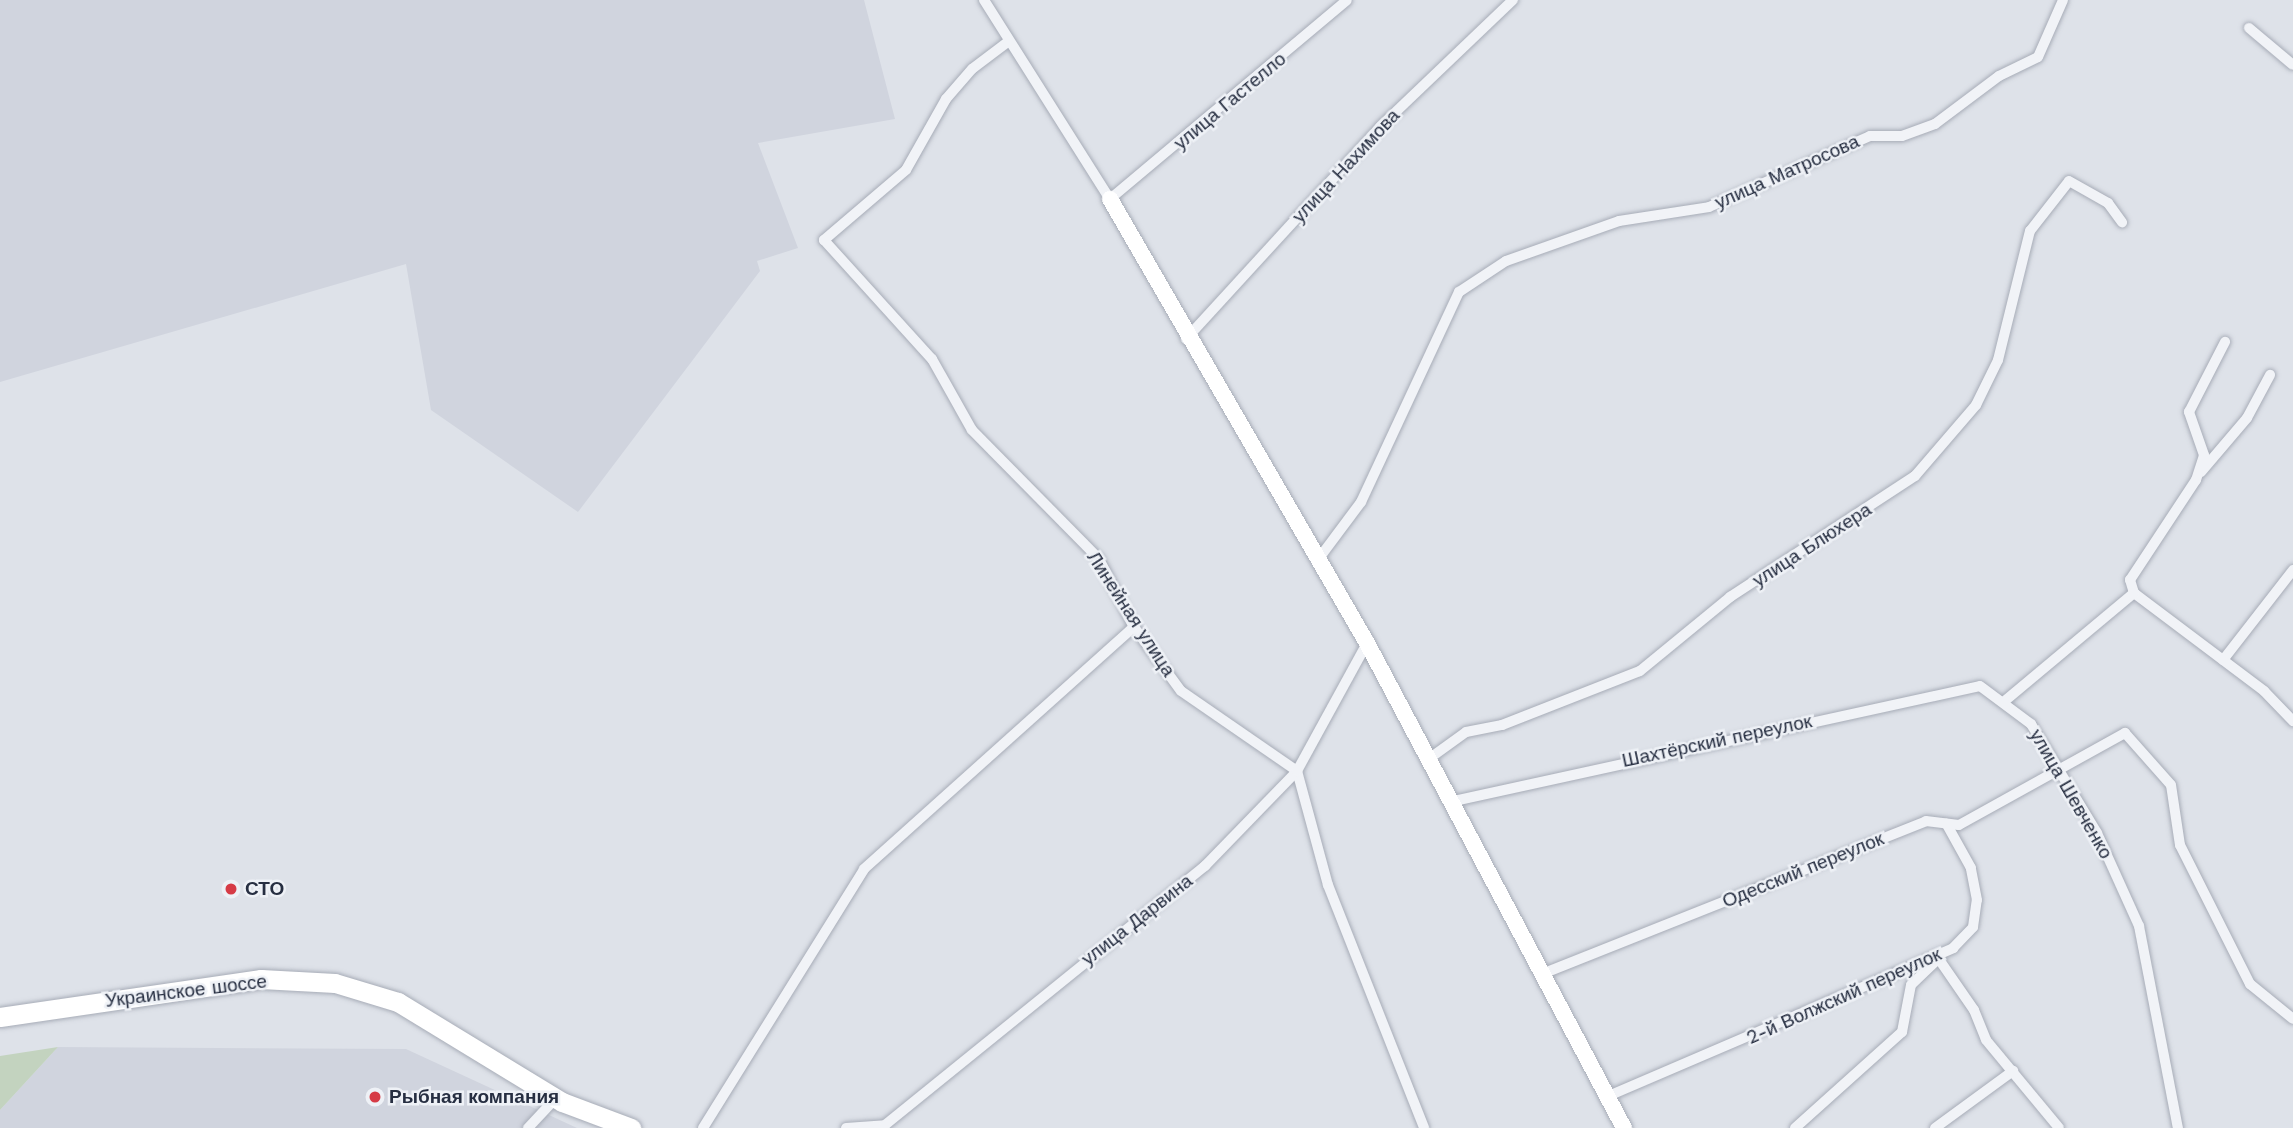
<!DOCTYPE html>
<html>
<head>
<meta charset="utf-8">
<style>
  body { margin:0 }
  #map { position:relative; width:2293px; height:1128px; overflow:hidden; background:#dee2e9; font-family:"Work Sans",sans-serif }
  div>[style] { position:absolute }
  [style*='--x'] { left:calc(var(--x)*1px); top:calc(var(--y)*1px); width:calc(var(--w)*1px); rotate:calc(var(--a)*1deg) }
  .built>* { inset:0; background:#d0d4de }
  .green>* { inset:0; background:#c3d3bf }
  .roads { filter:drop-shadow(0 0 2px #a7acb7) drop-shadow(0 0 2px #a7acb7) }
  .street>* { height:10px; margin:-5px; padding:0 5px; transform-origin:5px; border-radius:5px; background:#f1f3f7 }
  .secondary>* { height:16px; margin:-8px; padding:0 8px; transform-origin:8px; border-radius:8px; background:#fff }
  .highway>* { height:19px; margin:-9.5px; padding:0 9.5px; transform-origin:9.5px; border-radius:9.5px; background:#fff }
  .dots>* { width:19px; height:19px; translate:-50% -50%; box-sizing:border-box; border:4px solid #eef1f6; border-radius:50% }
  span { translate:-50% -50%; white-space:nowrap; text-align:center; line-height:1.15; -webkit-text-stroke:5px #eef1f6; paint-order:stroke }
  .street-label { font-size:19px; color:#262e41 }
  .poi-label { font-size:19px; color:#262e41; font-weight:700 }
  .left { translate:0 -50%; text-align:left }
</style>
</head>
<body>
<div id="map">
  <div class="built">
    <div style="clip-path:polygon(0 0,864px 0,895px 119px,758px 143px,798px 248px,757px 261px,760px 271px,578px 512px,431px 410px,406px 264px,0 382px)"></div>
    <div style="clip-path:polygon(58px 1047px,406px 1049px,577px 1128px,0 1128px,0 1110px)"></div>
  </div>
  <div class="green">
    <div style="clip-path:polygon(58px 1047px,0 1110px,0 1056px)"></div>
  </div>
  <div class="roads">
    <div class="street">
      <div style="--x:984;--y:0;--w:236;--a:57.7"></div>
      <div style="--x:1110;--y:199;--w:309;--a:-40"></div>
      <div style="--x:2249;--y:28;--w:57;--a:40.1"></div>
      <div style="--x:1009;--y:41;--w:46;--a:142.9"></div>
      <div style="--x:972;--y:69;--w:40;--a:131"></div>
      <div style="--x:946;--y:99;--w:81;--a:119.4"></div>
      <div style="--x:906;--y:170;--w:108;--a:139.5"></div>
      <div style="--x:824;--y:240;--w:161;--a:47.8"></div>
      <div style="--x:932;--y:359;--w:81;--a:60.6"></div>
      <div style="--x:972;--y:430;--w:181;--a:45.4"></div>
      <div style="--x:1099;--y:559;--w:76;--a:62.8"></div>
      <div style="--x:1134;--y:627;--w:79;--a:53.7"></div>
      <div style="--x:1181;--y:691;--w:141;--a:34.6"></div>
      <div style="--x:1297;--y:771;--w:118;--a:74.8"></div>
      <div style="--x:1328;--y:885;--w:261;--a:68.4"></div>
      <div style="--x:1186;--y:339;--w:287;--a:-47.5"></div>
      <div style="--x:1380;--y:127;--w:184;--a:-43.7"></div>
      <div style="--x:2201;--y:472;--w:71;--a:-49.6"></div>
      <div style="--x:2247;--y:418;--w:49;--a:-61.9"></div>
      <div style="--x:1317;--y:561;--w:74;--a:-53.3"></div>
      <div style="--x:1361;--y:502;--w:232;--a:-65"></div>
      <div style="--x:1459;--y:292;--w:56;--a:-33.4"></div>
      <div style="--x:1506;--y:261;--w:120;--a:-19.5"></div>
      <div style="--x:1619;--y:221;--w:91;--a:-8.8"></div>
      <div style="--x:1709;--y:207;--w:176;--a:-23.8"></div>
      <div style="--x:1870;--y:136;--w:32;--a:0"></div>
      <div style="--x:1902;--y:136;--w:35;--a:-20"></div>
      <div style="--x:1935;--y:124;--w:80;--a:-36.9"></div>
      <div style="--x:1999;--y:76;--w:43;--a:-26"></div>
      <div style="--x:2038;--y:57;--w:62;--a:-66.3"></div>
      <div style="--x:2134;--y:593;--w:14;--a:-107"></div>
      <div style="--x:2130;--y:580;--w:120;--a:-56.6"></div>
      <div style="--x:2196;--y:480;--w:26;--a:-72"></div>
      <div style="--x:2204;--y:455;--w:46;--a:-109.2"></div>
      <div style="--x:2189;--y:412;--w:79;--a:-62.8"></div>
      <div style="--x:2134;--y:593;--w:163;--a:37"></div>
      <div style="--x:2264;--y:691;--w:42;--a:46"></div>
      <div style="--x:2223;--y:660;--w:114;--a:-52.1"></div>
      <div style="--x:2006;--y:700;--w:167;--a:-39.9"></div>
      <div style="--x:1430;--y:758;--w:44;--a:-35.8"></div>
      <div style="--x:1466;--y:732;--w:37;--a:-11"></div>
      <div style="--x:1502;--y:725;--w:148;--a:-21.4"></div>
      <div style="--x:1640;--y:671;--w:117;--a:-39.4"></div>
      <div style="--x:1730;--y:597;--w:221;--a:-33.2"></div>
      <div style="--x:1915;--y:476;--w:94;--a:-49.3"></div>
      <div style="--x:1976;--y:405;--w:50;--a:-63.9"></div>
      <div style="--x:1998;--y:360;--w:133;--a:-76.1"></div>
      <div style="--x:2030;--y:231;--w:63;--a:-52"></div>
      <div style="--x:2069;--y:181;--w:45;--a:29.4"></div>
      <div style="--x:2108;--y:203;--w:24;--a:54"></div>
      <div style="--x:1454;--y:801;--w:538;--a:-12.33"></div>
      <div style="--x:1980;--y:686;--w:64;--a:36.7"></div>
      <div style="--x:2031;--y:724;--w:127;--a:58.8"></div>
      <div style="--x:2097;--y:833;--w:102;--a:65.7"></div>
      <div style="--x:2139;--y:926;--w:206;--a:79.1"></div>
      <div style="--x:1936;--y:955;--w:67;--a:55.4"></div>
      <div style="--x:1974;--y:1010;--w:32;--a:68"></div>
      <div style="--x:1986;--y:1040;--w:114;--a:50.3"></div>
      <div style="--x:1542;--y:974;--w:413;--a:-21.7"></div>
      <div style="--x:1926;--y:821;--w:33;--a:7"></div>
      <div style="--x:1959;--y:825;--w:190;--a:-29"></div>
      <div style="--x:2125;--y:733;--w:69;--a:48.5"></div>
      <div style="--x:2171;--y:785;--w:61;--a:81.5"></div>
      <div style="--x:2180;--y:845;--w:156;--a:63.3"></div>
      <div style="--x:2250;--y:984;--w:55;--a:39.1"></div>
      <div style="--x:1606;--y:1097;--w:378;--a:-23.2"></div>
      <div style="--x:1953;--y:948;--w:29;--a:-46"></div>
      <div style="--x:1973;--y:927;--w:27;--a:-82"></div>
      <div style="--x:1977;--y:900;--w:33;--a:-101"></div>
      <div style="--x:1971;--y:868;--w:51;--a:-119.1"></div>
      <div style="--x:528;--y:1128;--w:41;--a:-47"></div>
      <div style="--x:703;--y:1128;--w:305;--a:-58.1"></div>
      <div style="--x:864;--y:869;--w:363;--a:-41.9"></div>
      <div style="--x:846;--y:1128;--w:39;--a:-4"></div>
      <div style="--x:885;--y:1125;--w:412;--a:-39"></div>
      <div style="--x:1205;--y:866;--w:132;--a:-45.9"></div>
      <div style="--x:1297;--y:771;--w:146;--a:-61.3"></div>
      <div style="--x:1795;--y:1128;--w:144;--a:-41.9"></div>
      <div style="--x:1902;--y:1032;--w:48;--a:-79.2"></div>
      <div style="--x:1911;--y:985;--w:37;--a:-44"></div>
      <div style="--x:1935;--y:1128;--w:97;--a:-36.2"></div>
    </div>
    <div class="secondary">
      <div style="--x:1110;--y:199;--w:513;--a:59.94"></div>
      <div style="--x:1367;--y:643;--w:549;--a:62.08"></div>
    </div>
    <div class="highway">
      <div style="--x:0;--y:1017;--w:264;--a:-8.3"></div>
      <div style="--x:261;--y:979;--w:74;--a:3.1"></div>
      <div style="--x:335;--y:983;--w:66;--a:16.8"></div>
      <div style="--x:398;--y:1002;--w:192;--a:31.4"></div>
      <div style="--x:562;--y:1102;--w:74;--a:20.6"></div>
    </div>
  </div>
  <div class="dots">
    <div style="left:231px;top:889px;background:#d63b46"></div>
    <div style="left:375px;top:1097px;background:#d63b46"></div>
  </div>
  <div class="street-label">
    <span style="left:1230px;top:101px;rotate:-40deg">улица Гастелло</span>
    <span style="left:1346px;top:166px;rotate:-47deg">улица Нахимова</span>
    <span style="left:1787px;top:172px;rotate:-24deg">улица Матросова</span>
    <span style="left:1812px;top:545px;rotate:-33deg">улица Блюхера</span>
    <span style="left:1131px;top:614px;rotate:57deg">Линейная улица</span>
    <span style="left:1717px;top:741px;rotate:-12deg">Шахтёрский переулок</span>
    <span style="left:2071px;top:794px;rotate:60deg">улица Шевченко</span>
    <span style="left:1803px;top:870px;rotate:-22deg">Одесский переулок</span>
    <span style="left:1137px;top:920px;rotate:-38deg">улица Дарвина</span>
    <span style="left:186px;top:991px;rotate:-7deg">Украинское шоссе</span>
    <span style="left:1844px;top:996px;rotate:-24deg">2-й Волжский переулок</span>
  </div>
  <div class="poi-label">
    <span class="left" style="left:245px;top:889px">СТО</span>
    <span class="left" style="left:389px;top:1097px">Рыбная компания</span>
  </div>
</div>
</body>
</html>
